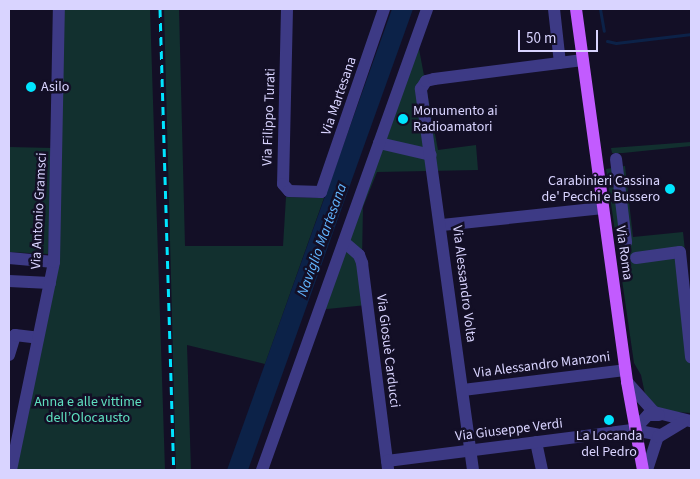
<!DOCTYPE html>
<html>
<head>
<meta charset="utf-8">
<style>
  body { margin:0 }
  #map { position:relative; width:700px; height:479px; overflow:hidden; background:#130f26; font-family:"Source Sans 3",sans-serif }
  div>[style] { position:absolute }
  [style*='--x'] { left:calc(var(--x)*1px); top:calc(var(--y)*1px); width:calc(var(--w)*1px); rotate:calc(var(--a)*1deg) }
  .green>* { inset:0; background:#12302f }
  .water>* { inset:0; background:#0c2248 }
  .stream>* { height:3px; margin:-1.5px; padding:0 1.5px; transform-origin:1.5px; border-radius:1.5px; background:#0c2248 }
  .minor>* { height:12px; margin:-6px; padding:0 6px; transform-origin:6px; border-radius:6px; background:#3d3a85 }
  .major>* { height:12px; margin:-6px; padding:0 6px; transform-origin:6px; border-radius:6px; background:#c25bff }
  .rail>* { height:3px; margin-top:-1.5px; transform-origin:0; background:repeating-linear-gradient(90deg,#00e5ff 0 8px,transparent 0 14px) }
  .dots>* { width:14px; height:14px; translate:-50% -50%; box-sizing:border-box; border:2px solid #130f26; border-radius:50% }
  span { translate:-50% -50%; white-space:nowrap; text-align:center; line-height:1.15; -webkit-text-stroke:5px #130f26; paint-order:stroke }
  .poi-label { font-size:14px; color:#d9d4ff }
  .left { translate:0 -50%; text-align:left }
  .right { translate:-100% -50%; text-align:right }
  .street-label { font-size:14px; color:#d9d4ff }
  .park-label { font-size:14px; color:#5fe0c0 }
  .water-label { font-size:15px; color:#62b6ff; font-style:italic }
  .frame { position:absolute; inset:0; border:10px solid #d9d4ff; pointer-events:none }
  .scale { position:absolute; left:518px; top:30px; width:80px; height:22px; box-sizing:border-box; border:2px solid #d9d4ff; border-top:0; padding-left:6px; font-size:15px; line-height:18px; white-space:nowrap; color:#d9d4ff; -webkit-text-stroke:4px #130f26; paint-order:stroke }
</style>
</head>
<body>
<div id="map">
  <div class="green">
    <div style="clip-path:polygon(62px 9px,150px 9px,165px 470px,15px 470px,59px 262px)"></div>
    <div style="clip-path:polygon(164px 9px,179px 9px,185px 246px,283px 246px,286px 197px,324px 198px,265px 364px,187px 345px,191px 470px,176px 470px)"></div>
    <div style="clip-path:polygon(416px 33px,438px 150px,476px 145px,478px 170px,377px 172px,363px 207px,362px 260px,367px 305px,317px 310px)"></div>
    <div style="clip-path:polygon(691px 142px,691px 146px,623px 153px,612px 153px,611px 148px)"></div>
    <div style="clip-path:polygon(9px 147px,53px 148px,48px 254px,9px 252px)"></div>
    <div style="clip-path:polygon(625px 166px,633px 237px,683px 232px,691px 309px,691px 413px,661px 411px,645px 394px,641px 375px,634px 363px,606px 169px)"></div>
  </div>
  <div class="water">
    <div style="clip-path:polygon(392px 9px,413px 9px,248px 470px,227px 470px)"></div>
  </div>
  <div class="stream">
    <div style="--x:600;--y:9;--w:22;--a:80"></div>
    <div style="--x:607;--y:41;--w:9;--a:13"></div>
    <div style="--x:616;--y:43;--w:76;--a:-6.8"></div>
  </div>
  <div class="minor">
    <div style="--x:287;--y:9;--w:175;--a:91.3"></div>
    <div style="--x:283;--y:184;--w:9;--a:49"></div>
    <div style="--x:289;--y:191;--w:32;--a:2"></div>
    <div style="--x:321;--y:192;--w:194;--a:-71"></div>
    <div style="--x:554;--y:9;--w:54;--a:83.7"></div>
    <div style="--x:379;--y:143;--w:53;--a:13"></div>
    <div style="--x:616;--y:159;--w:84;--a:83.1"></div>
    <div style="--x:442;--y:225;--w:162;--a:-6"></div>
    <div style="--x:344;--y:242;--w:20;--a:41"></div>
    <div style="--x:359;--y:255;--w:9;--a:69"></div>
    <div style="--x:362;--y:263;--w:209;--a:82.8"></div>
    <div style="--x:9;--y:258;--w:45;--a:5.1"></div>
    <div style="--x:636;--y:258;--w:44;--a:-7.8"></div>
    <div style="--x:680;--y:252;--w:106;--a:84"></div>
    <div style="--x:9;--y:281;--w:41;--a:2.8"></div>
    <div style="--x:9;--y:355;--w:21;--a:-73"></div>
    <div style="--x:15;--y:335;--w:23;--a:7"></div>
    <div style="--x:627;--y:382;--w:40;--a:48"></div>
    <div style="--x:654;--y:412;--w:38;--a:14"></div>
    <div style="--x:463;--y:390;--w:163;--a:-7"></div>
    <div style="--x:634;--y:430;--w:21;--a:-47"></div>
    <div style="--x:648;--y:415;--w:11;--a:0"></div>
    <div style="--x:536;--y:442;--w:29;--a:78"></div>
    <div style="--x:387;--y:461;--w:249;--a:-7.2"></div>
    <div style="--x:634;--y:430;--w:26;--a:11"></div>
    <div style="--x:11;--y:470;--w:212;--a:-78.3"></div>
    <div style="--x:54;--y:262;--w:253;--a:-88.9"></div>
    <div style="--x:262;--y:470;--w:490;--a:-70.3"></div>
    <div style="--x:473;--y:470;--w:385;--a:-97.8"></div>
    <div style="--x:421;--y:89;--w:9;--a:-58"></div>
    <div style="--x:426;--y:81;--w:8;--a:-14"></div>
    <div style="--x:434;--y:79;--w:150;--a:-7.3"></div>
    <div style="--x:647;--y:470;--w:35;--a:-72"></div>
    <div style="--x:658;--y:437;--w:29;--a:-31"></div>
  </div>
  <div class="major">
    <div style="--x:576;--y:9;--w:376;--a:82.2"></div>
    <div style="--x:627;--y:382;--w:89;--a:79.7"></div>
  </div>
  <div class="rail">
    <div style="--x:160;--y:9;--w:461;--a:88.3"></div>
  </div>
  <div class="dots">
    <div style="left:31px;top:87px;background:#00e5ff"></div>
    <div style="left:403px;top:119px;background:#00e5ff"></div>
    <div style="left:670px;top:189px;background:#00e5ff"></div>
    <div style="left:609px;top:420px;background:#00e5ff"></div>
  </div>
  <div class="poi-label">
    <span class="left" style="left:41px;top:87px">Asilo</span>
    <span class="left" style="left:413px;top:119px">Monumento ai<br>Radioamatori</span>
    <span class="right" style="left:660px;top:189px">Carabinieri Cassina<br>de' Pecchi e Bussero</span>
    <span style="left:609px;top:444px">La Locanda<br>del Pedro</span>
  </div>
  <div class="street-label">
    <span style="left:339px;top:96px;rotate:-71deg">Via Martesana</span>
    <span style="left:269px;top:117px;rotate:-88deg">Via Filippo Turati</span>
    <span style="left:39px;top:211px;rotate:-87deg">Via Antonio Gramsci</span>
    <span style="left:624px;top:253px;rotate:82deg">Via Roma</span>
    <span style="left:464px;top:284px;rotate:83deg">Via Alessandro Volta</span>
    <span style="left:388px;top:351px;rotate:83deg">Via Giosuè Carducci</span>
    <span style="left:542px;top:365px;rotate:-7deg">Via Alessandro Manzoni</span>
    <span style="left:509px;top:430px;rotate:-7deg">Via Giuseppe Verdi</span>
  </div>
  <div class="park-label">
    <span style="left:88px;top:410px">Anna e alle vittime<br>dell’Olocausto</span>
  </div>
  <div class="water-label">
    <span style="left:322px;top:240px;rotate:-70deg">Naviglio Martesana</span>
  </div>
  <div class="frame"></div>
  <div class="scale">50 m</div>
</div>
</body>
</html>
